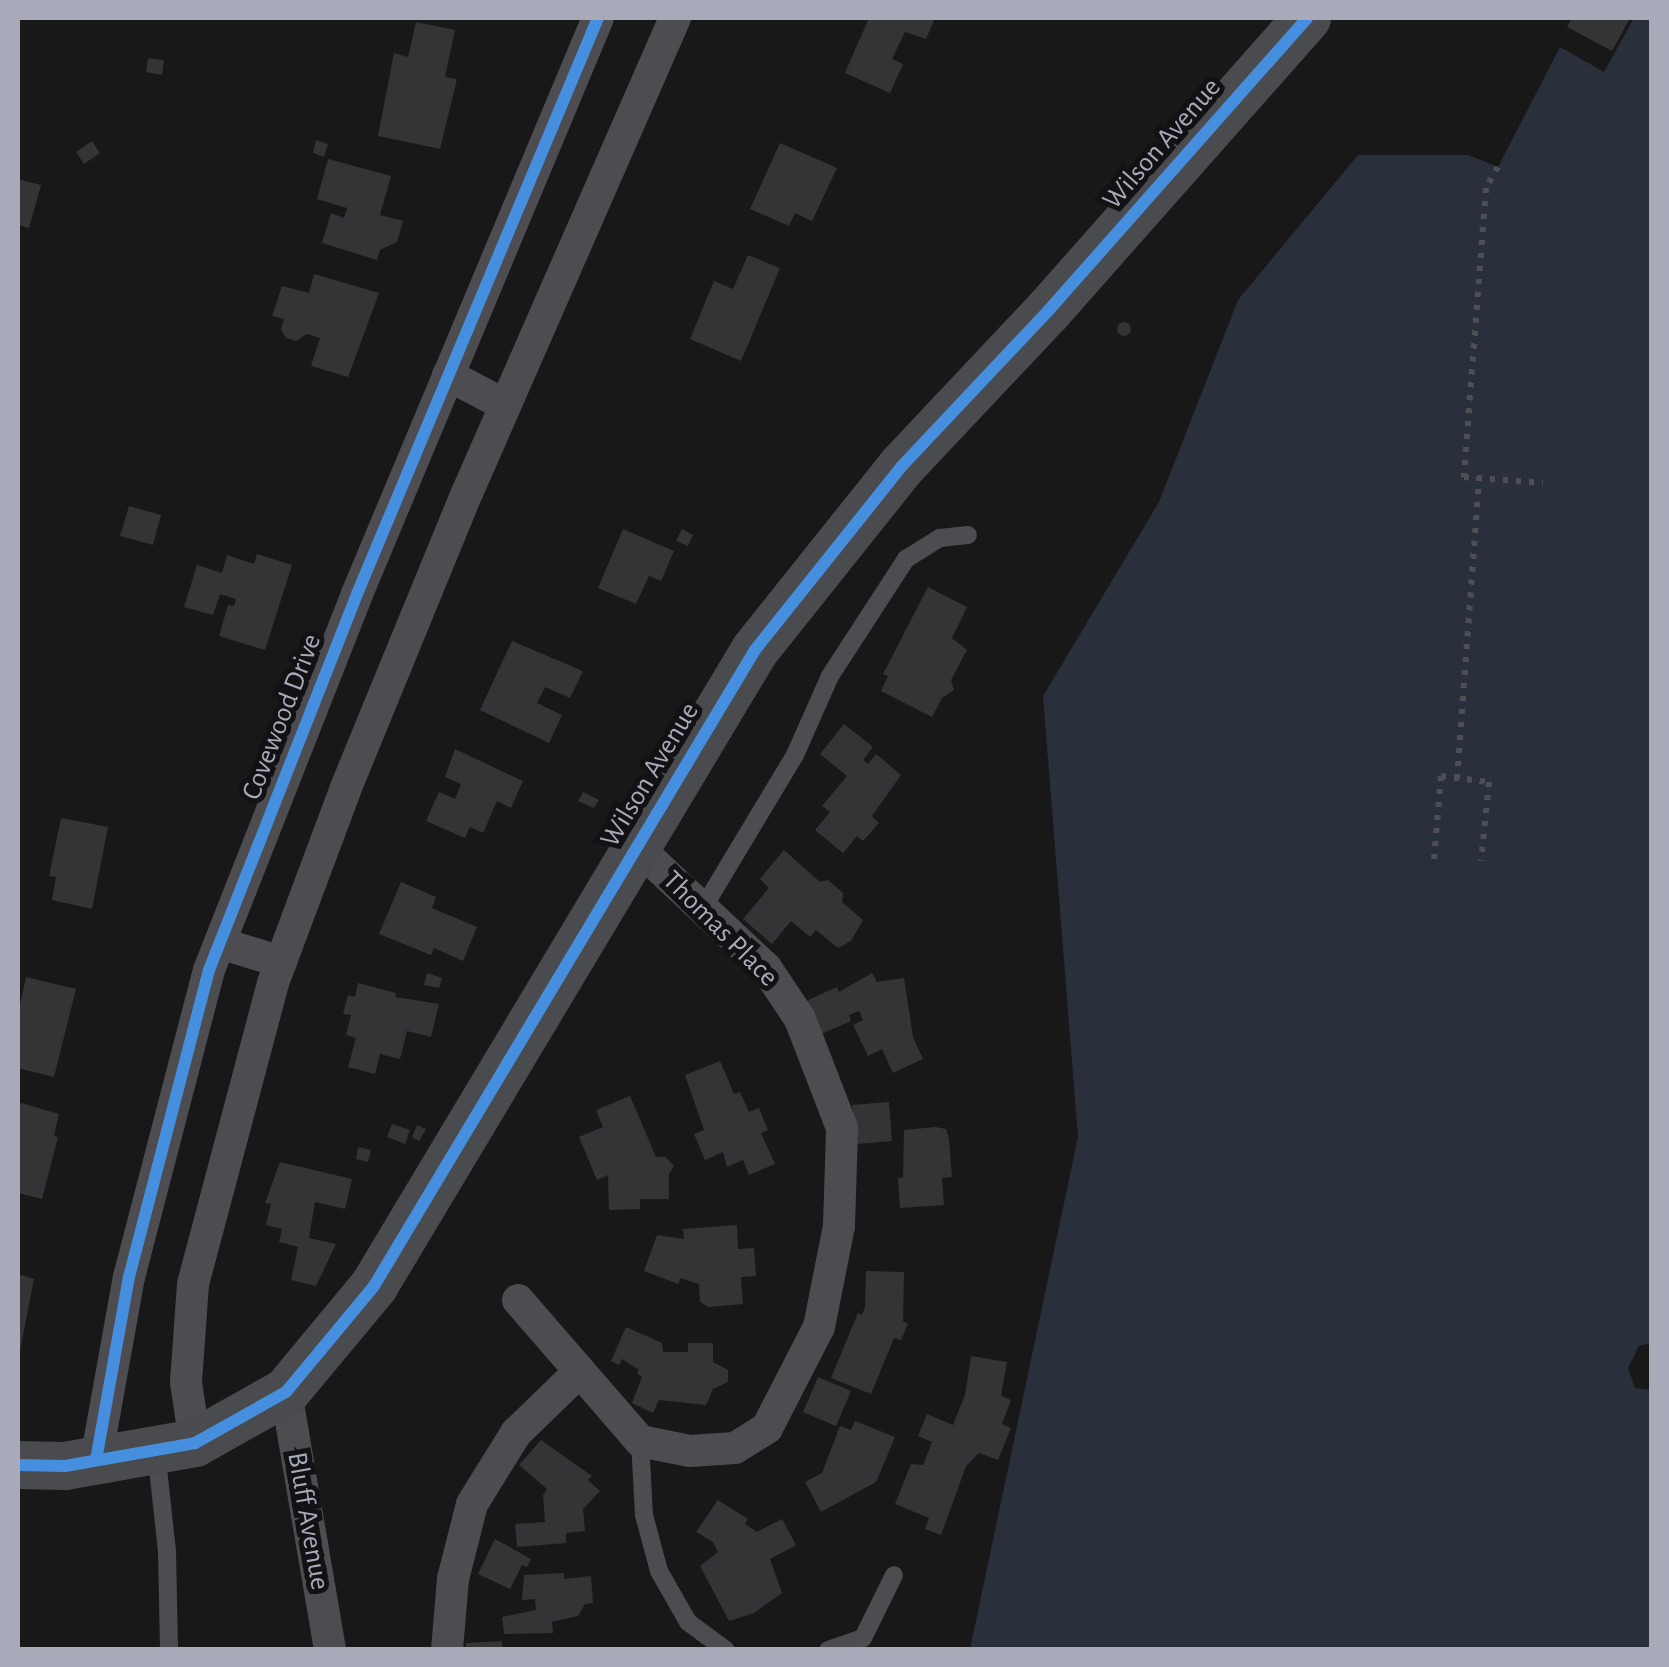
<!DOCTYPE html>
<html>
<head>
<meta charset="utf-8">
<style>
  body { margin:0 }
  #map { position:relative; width:1669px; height:1667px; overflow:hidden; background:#181818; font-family:"Alegreya Sans",sans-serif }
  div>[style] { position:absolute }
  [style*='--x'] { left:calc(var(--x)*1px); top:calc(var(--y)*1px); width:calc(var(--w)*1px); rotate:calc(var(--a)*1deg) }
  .water>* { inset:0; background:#29303b }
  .building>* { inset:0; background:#343436 }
  .round { border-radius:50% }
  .path>* { height:6px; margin-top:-3px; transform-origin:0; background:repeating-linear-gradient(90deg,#4e4e53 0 5px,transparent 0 13px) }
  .service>* { height:18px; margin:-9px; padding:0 9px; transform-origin:9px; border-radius:9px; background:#4c4c51 }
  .minor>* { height:32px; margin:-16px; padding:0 16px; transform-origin:16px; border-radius:16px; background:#4c4c51 }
  .secondary>* { height:48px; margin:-24px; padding:0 24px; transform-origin:24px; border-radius:24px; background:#4a4b4f }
  .cycleway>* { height:12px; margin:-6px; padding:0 6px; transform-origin:6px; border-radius:6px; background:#468fdf }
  span { translate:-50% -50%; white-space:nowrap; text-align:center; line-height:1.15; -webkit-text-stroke:10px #121214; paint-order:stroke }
  .street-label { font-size:28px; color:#a8aaba }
  .frame { position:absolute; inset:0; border:20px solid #a8aaba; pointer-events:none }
</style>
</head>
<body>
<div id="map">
  <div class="water">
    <div style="clip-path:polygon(1634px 18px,1652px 18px,1652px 1343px,1639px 1346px,1628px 1368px,1635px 1388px,1651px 1390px,1651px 1649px,970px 1649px,1078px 1137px,1043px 696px,1159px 502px,1238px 300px,1358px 155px,1468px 155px,1498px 167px,1560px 47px,1604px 72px)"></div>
  </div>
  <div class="building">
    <div style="clip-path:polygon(869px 18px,935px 18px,926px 39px,905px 32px,892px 59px,903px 64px,890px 93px,845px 73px)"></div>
    <div style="clip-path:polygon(1572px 18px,1630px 18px,1612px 51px,1567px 27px)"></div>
    <div style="clip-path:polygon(416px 22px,455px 30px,445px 77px,457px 79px,440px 149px,378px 136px,394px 53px,408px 57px)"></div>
    <div style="clip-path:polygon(148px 58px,164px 60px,162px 75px,146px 72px)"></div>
    <div style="clip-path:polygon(316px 140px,328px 144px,324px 157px,313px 153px)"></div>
    <div style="clip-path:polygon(92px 141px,100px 153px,84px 164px,76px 152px)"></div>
    <div style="clip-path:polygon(780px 143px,837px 168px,812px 221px,795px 213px,789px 226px,750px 209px)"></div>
    <div style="clip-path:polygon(328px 159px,391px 176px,380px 215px,403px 221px,397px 242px,380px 250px,377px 260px,322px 243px,331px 213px,344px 218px,347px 208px,317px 199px)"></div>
    <div style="clip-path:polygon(18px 179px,41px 185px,29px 228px,18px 225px)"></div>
    <div style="clip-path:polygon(748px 255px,780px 268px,741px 361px,690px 339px,714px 281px,733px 289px)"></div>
    <div style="clip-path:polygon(314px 274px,379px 293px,348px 377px,311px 366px,320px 338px,307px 334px,296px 341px,286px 338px,281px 329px,284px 319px,272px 316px,282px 286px,309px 293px)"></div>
    <div class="round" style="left:1117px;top:322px;width:14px;height:14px"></div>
    <div style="clip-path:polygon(129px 506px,161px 515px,153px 545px,120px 536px)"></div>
    <div style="clip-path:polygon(623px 529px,674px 551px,661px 581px,649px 576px,636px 604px,598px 588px)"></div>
    <div style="clip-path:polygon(682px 529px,693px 535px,688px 546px,676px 541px)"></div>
    <div style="clip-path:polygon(257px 554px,292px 565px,265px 650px,219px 636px,228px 605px,234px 606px,236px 599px,220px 594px,213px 615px,184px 607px,197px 565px,222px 573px,227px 555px,254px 564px)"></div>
    <div style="clip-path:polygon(928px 587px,967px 607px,952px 638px,967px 650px,951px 680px,954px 690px,942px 698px,932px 717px,881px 691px,888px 676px,883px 674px)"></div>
    <div style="clip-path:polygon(512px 641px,583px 671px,570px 698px,545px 687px,537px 703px,562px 715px,549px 743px,480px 710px)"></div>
    <div style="clip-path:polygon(844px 724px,873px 747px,863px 760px,868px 764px,876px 754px,901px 775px,872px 816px,879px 823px,863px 841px,857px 836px,843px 853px,815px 830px,830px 812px,822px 806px,847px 776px,820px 754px)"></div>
    <div style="clip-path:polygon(455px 749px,523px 781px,511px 808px,497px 801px,483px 833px,470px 827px,465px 838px,426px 821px,439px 792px,455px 799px,461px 784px,445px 777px)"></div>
    <div style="clip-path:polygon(583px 792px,599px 800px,594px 808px,578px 801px)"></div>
    <div style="clip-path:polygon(61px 818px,108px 827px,92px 909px,52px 900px,56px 877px,49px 876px)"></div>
    <div style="clip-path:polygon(784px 850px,820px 882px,828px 880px,843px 893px,842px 902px,863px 920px,851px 941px,838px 948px,816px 930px,810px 937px,791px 921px,772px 944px,743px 919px,769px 888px,760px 879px)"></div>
    <div style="clip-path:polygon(401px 882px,436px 897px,432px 908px,477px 927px,463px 961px,434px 948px,431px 955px,379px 934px)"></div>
    <div style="clip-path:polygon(427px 973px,442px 978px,439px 988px,424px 985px)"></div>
    <div style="clip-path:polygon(872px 973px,877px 982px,904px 978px,913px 1037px,923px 1059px,893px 1073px,882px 1049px,868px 1056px,853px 1025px,863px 1020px,859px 1011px,849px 1015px,851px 1021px,819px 1035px,804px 1002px,837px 987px,839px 992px)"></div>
    <div style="clip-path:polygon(26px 977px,76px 989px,54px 1077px,18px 1068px,18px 1014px)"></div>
    <div style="clip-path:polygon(358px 983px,396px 993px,395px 997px,439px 1004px,431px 1037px,407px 1031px,400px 1059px,380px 1054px,375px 1074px,348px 1067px,356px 1038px,346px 1035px,351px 1015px,343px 1014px,348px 995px,355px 997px)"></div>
    <div style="clip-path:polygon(720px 1061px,734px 1094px,740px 1092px,749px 1112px,759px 1108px,768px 1130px,761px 1133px,775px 1164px,749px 1175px,743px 1160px,727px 1167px,723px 1152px,705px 1160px,694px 1134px,704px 1130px,685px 1075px)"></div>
    <div style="clip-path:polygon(630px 1096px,656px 1157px,666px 1157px,674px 1166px,669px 1174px,669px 1199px,640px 1199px,640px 1209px,609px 1210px,608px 1175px,597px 1180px,579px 1137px,603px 1127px,596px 1110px)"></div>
    <div style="clip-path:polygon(18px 1102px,59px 1114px,54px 1136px,58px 1137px,42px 1199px,18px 1193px)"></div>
    <div style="clip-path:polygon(889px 1102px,892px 1141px,856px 1144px,852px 1105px)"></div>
    <div style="clip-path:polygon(392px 1124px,410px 1130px,405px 1144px,387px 1137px)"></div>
    <div style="clip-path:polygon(417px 1125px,426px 1129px,419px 1141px,412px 1137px)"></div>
    <div style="clip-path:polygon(935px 1127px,946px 1129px,949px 1139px,952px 1177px,942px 1178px,944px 1205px,900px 1208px,898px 1178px,903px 1178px,904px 1130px)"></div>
    <div style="clip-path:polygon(358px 1147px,371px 1150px,368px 1162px,356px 1159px)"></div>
    <div style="clip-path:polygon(280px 1162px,352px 1179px,345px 1209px,315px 1202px,309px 1238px,336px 1244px,316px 1286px,291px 1280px,298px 1247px,279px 1242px,282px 1229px,266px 1225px,271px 1204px,265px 1203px)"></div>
    <div style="clip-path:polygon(737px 1225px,738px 1249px,754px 1248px,756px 1276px,741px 1277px,743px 1304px,708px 1307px,700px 1302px,699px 1284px,681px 1278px,678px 1284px,644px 1271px,657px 1235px,684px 1239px,683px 1229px)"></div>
    <div style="clip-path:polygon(866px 1271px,904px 1272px,903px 1321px,908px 1324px,901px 1340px,894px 1338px,871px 1394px,831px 1378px,858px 1313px,862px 1315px,865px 1307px)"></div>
    <div style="clip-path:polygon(18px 1274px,34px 1279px,19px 1356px,18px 1356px)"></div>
    <div style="clip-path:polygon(626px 1327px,662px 1343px,663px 1352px,688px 1352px,688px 1343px,713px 1343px,713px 1362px,728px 1370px,728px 1382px,713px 1389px,706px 1405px,659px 1400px,653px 1413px,632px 1403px,642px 1377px,637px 1373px,639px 1370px,622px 1359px,619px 1365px,611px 1361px)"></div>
    <div style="clip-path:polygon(971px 1356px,1007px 1362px,1001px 1396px,1011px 1400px,1002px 1424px,1011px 1428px,998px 1460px,979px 1453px,966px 1466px,941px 1535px,925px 1529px,929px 1518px,895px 1504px,911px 1464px,923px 1465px,932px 1442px,918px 1436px,927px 1414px,953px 1425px,965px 1395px)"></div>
    <div style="clip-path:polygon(818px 1377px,851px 1391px,836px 1426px,803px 1412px)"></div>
    <div style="clip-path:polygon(855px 1421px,895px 1437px,876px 1482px,821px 1512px,805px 1482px,822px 1473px,840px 1426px,851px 1430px)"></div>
    <div style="clip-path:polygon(541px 1440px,592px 1476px,588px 1480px,600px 1491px,583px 1509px,585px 1531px,566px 1533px,566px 1543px,517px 1547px,515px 1524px,545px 1522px,543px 1495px,547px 1489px,519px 1465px)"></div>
    <div style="clip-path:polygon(718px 1500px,748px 1519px,745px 1524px,757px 1532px,782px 1519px,796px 1545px,770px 1559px,782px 1593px,754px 1613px,729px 1621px,700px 1566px,718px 1552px,713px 1542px,696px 1532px)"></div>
    <div style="clip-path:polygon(495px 1539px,531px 1559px,527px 1567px,522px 1565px,510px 1589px,478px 1574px)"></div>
    <div style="clip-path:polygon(564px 1573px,564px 1579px,591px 1576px,593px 1603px,585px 1604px,578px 1616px,552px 1622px,553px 1633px,504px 1634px,502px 1617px,536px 1610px,535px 1599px,522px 1600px,524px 1575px)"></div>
    <div style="clip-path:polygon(502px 1641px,503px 1650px,466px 1650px,466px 1643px)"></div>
  </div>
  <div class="path">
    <div style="--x:1498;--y:167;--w:24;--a:120"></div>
    <div style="--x:1486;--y:188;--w:290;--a:94.4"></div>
    <div style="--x:1464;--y:477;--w:79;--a:4.3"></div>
    <div style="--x:1457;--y:779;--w:303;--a:-85.8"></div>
    <div style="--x:1434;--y:859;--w:83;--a:-85.2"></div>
    <div style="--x:1441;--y:776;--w:48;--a:7.1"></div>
    <div style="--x:1489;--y:782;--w:79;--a:95.8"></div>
  </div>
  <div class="service">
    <div style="--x:703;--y:908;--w:179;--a:-59"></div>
    <div style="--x:795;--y:755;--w:86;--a:-66.1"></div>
    <div style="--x:830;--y:676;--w:140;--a:-57"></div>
    <div style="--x:906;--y:559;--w:40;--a:-32"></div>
    <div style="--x:940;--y:538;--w:28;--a:-6"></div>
    <div style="--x:640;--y:1441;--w:74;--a:86.9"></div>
    <div style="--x:644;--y:1515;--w:58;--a:75"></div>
    <div style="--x:659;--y:1571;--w:59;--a:60.4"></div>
    <div style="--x:688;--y:1622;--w:47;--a:36.4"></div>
    <div style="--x:156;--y:1450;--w:103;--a:83.8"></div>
    <div style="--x:167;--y:1552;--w:98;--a:88.8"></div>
    <div style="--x:828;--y:1650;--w:37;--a:-19"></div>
    <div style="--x:863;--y:1638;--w:70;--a:-63.8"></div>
  </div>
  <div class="minor">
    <div style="--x:448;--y:375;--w:64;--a:27.8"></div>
    <div style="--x:220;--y:943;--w:64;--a:17.3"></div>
    <div style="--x:518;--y:1300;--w:186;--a:49.1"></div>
    <div style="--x:640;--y:1441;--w:51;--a:11.3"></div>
    <div style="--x:690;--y:1451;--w:45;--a:-3.8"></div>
    <div style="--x:735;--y:1448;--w:38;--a:-32"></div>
    <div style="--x:767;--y:1428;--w:114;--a:-62.8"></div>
    <div style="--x:819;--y:1327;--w:103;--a:-78.8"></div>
    <div style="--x:839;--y:1226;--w:98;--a:-88.2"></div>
    <div style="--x:842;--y:1128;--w:117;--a:-111.1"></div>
    <div style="--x:800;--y:1019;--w:61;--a:-123.7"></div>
    <div style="--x:766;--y:968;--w:178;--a:-136.8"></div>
    <div style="--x:286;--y:1392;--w:262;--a:80.3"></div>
    <div style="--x:195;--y:1443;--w:62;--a:-98.4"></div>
    <div style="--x:186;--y:1382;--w:98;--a:-85.9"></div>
    <div style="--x:193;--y:1284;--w:311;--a:-75.1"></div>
    <div style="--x:273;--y:983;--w:206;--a:-69.5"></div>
    <div style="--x:345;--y:790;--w:321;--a:-67.7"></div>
    <div style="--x:467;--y:493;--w:519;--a:-66.35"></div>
    <div style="--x:96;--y:1460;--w:186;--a:-79.8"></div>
    <div style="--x:129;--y:1277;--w:317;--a:-75.4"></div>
    <div style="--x:209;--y:970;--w:404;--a:-68.5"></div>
    <div style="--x:357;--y:594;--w:624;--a:-67.3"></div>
    <div style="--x:447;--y:1650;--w:71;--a:-85.2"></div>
    <div style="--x:453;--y:1579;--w:77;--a:-75.8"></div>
    <div style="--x:472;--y:1504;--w:84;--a:-58.2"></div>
    <div style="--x:516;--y:1433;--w:86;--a:-44.1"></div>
  </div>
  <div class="secondary">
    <div style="--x:18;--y:1465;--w:47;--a:1.2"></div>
    <div style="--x:65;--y:1466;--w:132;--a:-10"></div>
    <div style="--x:195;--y:1443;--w:104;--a:-29.3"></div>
    <div style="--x:286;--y:1392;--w:138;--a:-50.3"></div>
    <div style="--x:374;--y:1286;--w:741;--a:-59.08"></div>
    <div style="--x:755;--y:650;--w:234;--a:-51.4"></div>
    <div style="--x:901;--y:467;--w:214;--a:-46.7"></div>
    <div style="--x:1048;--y:311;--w:391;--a:-48.5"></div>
  </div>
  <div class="cycleway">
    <div style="--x:96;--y:1460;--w:186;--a:-79.8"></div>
    <div style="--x:129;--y:1277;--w:317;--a:-75.4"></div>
    <div style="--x:209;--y:970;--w:404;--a:-68.5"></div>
    <div style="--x:357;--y:594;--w:624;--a:-67.3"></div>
    <div style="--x:18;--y:1465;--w:47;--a:1.2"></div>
    <div style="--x:65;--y:1466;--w:132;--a:-10"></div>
    <div style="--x:195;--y:1443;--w:104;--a:-29.3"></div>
    <div style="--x:286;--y:1392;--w:138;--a:-50.3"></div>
    <div style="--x:374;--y:1286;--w:741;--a:-59.08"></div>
    <div style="--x:755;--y:650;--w:234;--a:-51.4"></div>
    <div style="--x:901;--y:467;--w:214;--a:-46.7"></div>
    <div style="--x:1048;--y:311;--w:391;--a:-48.5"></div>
  </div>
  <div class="street-label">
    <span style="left:1162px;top:144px;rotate:-49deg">Wilson Avenue</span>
    <span style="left:282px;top:717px;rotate:-69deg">Covewood Drive</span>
    <span style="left:650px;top:775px;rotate:-59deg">Wilson Avenue</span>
    <span style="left:720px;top:929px;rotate:45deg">Thomas Place</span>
    <span style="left:308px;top:1521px;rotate:80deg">Bluff Avenue</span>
  </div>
  <div class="frame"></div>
</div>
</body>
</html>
